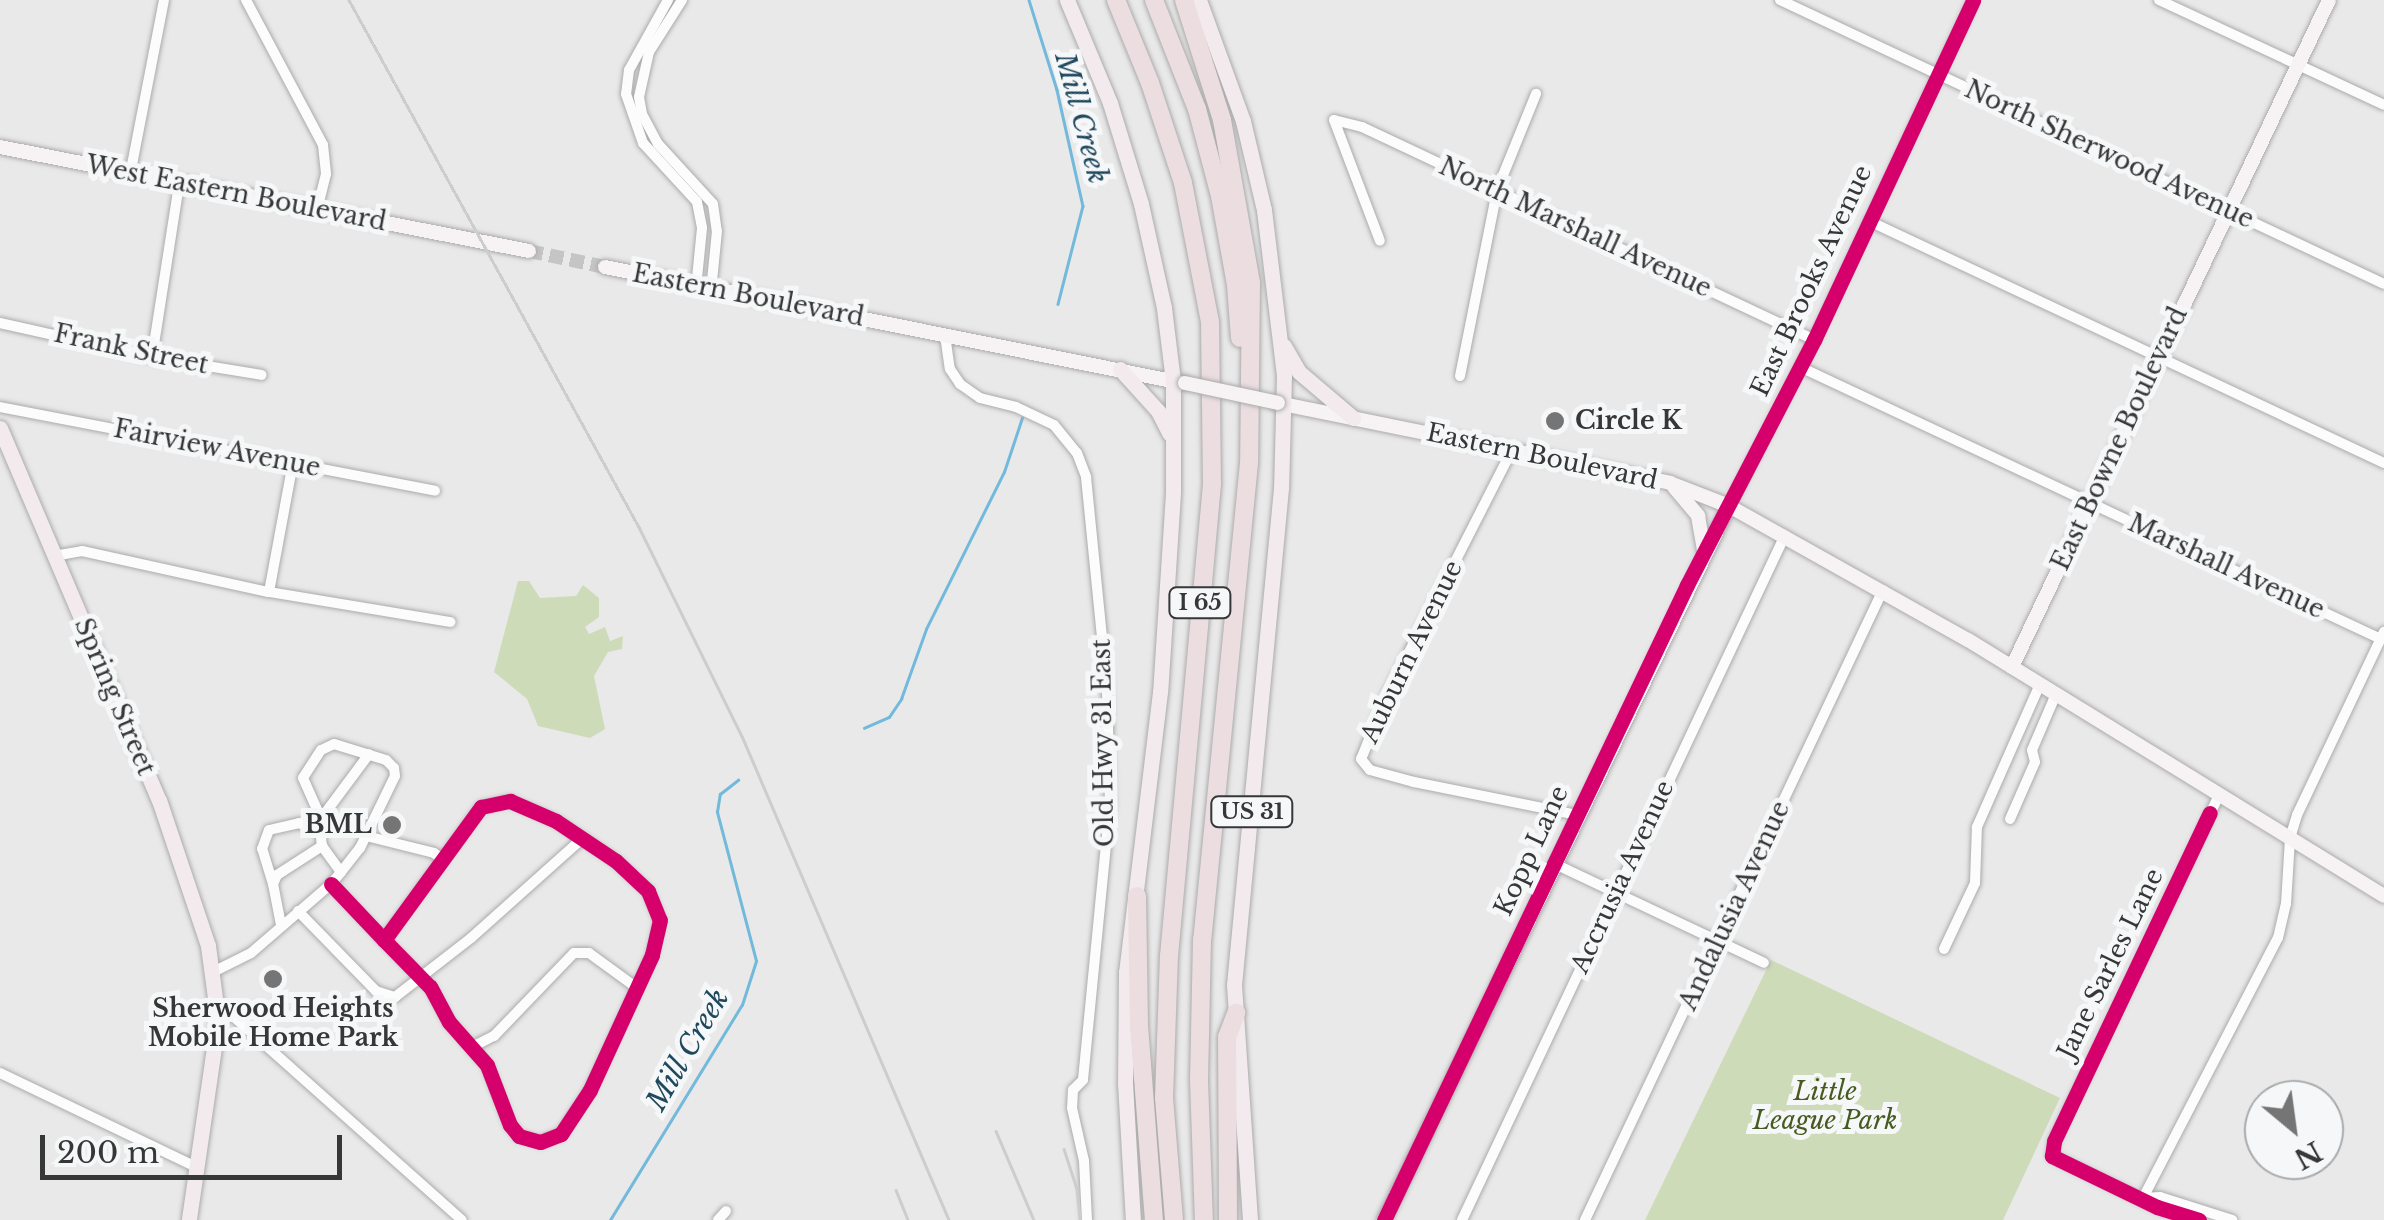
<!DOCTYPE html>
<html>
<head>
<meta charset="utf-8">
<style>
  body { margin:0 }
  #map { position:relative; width:2384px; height:1220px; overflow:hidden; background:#e9e9e9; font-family:"Libre Baskerville",serif }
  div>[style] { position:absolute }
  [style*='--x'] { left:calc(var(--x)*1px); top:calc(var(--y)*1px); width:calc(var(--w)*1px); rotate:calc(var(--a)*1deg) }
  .green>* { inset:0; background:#cedbb9 }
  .stream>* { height:2.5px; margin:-1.25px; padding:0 1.25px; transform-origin:1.25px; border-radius:1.25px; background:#73b9db }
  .secondary-tunnel>* { height:14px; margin-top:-7px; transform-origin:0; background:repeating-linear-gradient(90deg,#c5c5c5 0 14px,transparent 0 21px) }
  .roads { filter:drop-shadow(0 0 2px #ababac) drop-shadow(0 0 2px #ababac) }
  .street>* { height:10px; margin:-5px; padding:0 5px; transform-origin:5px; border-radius:5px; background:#fcfcfc }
  .secondary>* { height:14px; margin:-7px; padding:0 7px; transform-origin:7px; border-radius:7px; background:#f7f2f3 }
  .primary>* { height:15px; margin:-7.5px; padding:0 7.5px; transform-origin:7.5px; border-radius:7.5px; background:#f2eaec }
  .highway>* { height:18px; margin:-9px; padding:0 9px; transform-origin:9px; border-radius:9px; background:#ebdde0 }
  .rail>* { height:2.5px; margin:-1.25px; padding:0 1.25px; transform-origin:1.25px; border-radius:1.25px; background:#cccdcd }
  .bridges { filter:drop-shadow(0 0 2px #ababac) drop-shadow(0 0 2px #ababac) }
  .secondary-bridge>* { height:14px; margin:-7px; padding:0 7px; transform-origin:7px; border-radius:7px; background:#f7f2f3 }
  .cycleway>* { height:15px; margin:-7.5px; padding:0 7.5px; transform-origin:7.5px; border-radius:7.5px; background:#d6006c }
  .dots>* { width:28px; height:28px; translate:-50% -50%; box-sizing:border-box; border:5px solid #f6f7f8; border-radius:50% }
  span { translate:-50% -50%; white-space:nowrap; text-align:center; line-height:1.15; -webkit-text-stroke:10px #f6f7f8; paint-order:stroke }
  .shield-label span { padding:2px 8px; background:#f6f7f8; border:2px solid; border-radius:8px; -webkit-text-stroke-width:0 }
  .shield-label { font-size:22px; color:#363737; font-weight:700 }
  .street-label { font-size:25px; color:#363737 }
  .poi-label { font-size:25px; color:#363737; font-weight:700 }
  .left { translate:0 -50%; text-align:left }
  .right { translate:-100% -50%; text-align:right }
  .park-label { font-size:25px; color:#475b21; font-style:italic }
  .water-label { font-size:28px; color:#20495e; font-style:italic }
  .north { position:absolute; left:2244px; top:1080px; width:100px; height:100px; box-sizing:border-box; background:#f6f7f8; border:2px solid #a9aaab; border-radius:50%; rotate:151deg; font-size:28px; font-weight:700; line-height:40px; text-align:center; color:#363737 }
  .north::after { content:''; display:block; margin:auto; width:35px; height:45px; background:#757575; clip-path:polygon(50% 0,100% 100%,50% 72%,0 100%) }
  .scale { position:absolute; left:40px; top:1135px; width:302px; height:45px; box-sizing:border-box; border:5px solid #363737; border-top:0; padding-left:12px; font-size:30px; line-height:35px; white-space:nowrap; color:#363737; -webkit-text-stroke:8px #f6f7f8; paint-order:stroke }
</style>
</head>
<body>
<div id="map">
  <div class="green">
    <div style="clip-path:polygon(518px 581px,529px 581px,540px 598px,576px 596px,583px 585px,599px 598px,599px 617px,585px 627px,589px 634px,605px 627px,610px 641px,623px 636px,622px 649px,608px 652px,594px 676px,605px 729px,590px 738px,538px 726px,527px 699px,494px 672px)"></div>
    <div style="clip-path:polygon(1771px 960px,2060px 1098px,2003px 1220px,1645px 1220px)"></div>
  </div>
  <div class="stream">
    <div style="--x:1029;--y:0;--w:94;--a:72.7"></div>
    <div style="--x:1057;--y:90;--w:119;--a:77.4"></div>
    <div style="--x:1083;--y:206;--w:101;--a:104.3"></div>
    <div style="--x:864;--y:728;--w:27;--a:-24"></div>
    <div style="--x:889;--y:717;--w:22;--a:-56"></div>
    <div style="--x:901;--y:699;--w:74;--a:-70.3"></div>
    <div style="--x:926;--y:629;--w:175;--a:-63.6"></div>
    <div style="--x:1004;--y:472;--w:57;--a:-71.6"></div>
    <div style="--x:610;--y:1220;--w:252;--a:-58.5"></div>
    <div style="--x:742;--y:1005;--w:46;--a:-72.3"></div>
    <div style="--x:756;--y:961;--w:154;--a:-104.7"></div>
    <div style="--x:717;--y:812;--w:18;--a:-81"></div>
    <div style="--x:720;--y:794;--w:23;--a:-38"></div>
  </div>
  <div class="secondary-tunnel">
    <div style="--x:529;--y:251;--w:78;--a:11.9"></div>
  </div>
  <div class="roads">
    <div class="street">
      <div style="--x:246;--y:0;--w:164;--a:62"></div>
      <div style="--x:323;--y:145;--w:29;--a:84"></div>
      <div style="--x:326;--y:174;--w:37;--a:104"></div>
      <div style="--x:668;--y:0;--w:80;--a:119.1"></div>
      <div style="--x:629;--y:70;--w:24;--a:97"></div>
      <div style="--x:626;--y:94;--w:52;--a:70.9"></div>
      <div style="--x:643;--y:143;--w:80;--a:47.5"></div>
      <div style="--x:697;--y:202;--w:26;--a:79"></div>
      <div style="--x:702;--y:228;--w:60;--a:95.7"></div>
      <div style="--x:682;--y:0;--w:62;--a:122.4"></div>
      <div style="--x:649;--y:52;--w:46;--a:102.5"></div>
      <div style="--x:639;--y:97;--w:17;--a:80"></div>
      <div style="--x:642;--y:114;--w:34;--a:62"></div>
      <div style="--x:658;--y:144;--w:81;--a:47.5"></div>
      <div style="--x:713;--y:204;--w:27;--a:82"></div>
      <div style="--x:717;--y:231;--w:60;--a:95.7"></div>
      <div style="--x:1780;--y:0;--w:667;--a:25.18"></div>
      <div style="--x:2159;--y:0;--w:248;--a:25"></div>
      <div style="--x:1334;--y:120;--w:29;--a:14"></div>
      <div style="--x:1362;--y:127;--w:500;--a:25.2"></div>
      <div style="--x:1334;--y:120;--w:129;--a:69.2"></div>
      <div style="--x:130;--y:175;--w:178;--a:-79"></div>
      <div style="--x:1869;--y:221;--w:569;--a:25.17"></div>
      <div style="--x:0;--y:323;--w:156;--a:12.6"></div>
      <div style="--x:152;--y:357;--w:111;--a:9.3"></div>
      <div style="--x:945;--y:335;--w:34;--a:82"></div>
      <div style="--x:950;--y:369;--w:18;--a:56"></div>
      <div style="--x:960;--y:384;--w:24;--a:35"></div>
      <div style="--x:980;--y:398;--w:37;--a:14"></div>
      <div style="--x:1016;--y:407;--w:42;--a:25.3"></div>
      <div style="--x:1054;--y:425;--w:36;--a:51"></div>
      <div style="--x:1077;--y:453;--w:26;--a:69"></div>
      <div style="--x:1086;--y:477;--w:213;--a:84.3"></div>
      <div style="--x:1107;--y:689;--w:115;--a:88.5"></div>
      <div style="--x:1110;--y:804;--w:277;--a:95.6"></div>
      <div style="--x:1083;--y:1080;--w:14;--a:135"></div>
      <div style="--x:1073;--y:1090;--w:18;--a:93"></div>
      <div style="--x:1072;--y:1108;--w:54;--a:77.2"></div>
      <div style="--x:1084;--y:1161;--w:59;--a:87.1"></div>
      <div style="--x:152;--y:357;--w:175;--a:-81.1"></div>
      <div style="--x:1800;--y:367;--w:642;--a:25.09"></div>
      <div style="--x:1460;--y:376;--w:190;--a:-78.7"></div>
      <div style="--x:1497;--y:190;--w:104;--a:-67.9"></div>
      <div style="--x:0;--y:407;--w:443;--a:10.9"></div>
      <div style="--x:1512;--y:450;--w:273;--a:117"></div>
      <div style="--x:1388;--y:693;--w:71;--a:112.2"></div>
      <div style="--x:1361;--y:759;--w:14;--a:51"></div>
      <div style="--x:1370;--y:770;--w:46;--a:15.3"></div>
      <div style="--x:1414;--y:782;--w:166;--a:11.4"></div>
      <div style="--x:1729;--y:506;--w:186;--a:-62.9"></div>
      <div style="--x:1814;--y:340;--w:375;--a:-64.9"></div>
      <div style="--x:54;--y:556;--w:28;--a:-10"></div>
      <div style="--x:82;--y:551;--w:191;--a:12.4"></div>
      <div style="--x:269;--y:592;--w:184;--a:9.4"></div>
      <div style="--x:269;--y:592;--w:131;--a:-79.5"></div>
      <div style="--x:2010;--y:819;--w:62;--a:-66.3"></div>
      <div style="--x:2035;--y:762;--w:12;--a:-104"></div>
      <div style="--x:2032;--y:750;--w:61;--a:-66.8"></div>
      <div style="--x:320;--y:820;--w:82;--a:-53.4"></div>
      <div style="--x:366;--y:836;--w:70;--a:14"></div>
      <div style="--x:434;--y:853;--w:11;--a:38"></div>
      <div style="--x:1555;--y:864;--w:231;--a:25.3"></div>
      <div style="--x:273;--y:884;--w:37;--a:-107"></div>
      <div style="--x:262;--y:849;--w:20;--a:-70"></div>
      <div style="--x:269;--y:830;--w:31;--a:-13"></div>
      <div style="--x:299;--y:823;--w:24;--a:24"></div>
      <div style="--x:331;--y:884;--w:77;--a:46.6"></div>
      <div style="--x:384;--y:940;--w:165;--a:-53.9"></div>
      <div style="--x:481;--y:807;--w:30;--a:-12"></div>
      <div style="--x:510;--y:801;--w:50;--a:23.5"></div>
      <div style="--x:556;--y:821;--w:72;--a:33.7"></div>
      <div style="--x:616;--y:861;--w:44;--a:43.2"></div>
      <div style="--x:648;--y:891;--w:31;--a:68"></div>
      <div style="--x:660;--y:920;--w:36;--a:103"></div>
      <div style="--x:652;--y:955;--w:149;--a:114.7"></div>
      <div style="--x:590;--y:1090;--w:53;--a:123.4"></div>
      <div style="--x:561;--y:1134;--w:22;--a:159"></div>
      <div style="--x:540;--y:1142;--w:22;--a:-164"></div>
      <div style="--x:519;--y:1136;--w:14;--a:-129"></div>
      <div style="--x:510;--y:1125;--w:64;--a:-111"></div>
      <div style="--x:487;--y:1065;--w:57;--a:-131.5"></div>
      <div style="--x:449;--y:1022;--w:40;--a:-118"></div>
      <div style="--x:430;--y:987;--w:66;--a:-134.4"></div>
      <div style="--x:298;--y:911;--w:112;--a:45.7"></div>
      <div style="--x:376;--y:991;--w:20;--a:18"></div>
      <div style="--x:395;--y:997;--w:96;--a:-37.8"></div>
      <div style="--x:471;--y:938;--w:150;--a:-41.8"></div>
      <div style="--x:281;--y:925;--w:42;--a:-101"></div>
      <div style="--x:273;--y:884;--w:10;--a:-66"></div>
      <div style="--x:277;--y:875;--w:54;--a:-32.8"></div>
      <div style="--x:1944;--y:949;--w:73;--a:-64.8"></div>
      <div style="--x:1975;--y:883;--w:56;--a:-88"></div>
      <div style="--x:1977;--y:827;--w:156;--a:-66.2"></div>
      <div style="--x:213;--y:972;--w:42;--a:-26.6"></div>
      <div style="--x:251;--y:953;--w:106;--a:-40.8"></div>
      <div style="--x:331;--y:884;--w:16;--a:-50"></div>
      <div style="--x:341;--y:872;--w:31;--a:-52"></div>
      <div style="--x:360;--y:848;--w:80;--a:-64.1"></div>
      <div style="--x:395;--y:776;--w:8;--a:-97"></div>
      <div style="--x:394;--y:768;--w:11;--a:-135"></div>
      <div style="--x:386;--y:760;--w:54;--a:-162.9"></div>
      <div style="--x:334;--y:744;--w:14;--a:155"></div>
      <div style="--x:321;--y:750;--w:33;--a:123"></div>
      <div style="--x:303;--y:778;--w:39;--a:66"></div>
      <div style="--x:319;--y:814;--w:32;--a:85"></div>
      <div style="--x:322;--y:846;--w:32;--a:54"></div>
      <div style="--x:216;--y:1001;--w:329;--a:41.7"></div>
      <div style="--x:472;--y:1047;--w:25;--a:-27"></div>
      <div style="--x:494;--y:1036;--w:115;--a:-46.1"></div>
      <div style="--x:574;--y:953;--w:15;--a:0"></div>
      <div style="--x:589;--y:953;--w:59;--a:36.1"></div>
      <div style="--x:0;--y:1073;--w:220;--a:25.6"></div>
      <div style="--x:2143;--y:1198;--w:293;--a:-62.6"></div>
      <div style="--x:2278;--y:938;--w:35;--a:-77"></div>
      <div style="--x:2286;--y:904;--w:66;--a:-86.5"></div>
      <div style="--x:2290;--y:838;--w:24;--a:-73"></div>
      <div style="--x:2297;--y:815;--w:203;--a:-64.6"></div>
      <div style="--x:2144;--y:1198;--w:16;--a:-4"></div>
      <div style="--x:2160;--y:1197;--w:76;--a:17.7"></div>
      <div style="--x:718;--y:1220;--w:12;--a:-48"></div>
      <div style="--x:1462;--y:1220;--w:757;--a:-64.75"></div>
      <div style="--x:1585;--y:1220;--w:697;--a:-64.69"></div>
      <div style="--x:2199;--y:1220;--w:44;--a:-162.8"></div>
      <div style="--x:2157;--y:1207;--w:117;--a:-154.1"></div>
      <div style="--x:2052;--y:1156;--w:15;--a:-82"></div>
      <div style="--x:2054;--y:1141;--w:383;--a:-64.5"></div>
    </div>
    <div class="secondary">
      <div style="--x:0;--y:147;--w:539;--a:11.12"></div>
      <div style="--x:605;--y:267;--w:589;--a:11.37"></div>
      <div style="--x:1278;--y:403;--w:400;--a:11.5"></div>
      <div style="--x:1670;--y:483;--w:63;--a:21.3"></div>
      <div style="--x:1729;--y:506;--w:274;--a:29.3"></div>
      <div style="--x:1968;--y:640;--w:488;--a:31.6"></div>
      <div style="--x:1674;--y:487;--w:38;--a:50"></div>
      <div style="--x:1698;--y:516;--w:35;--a:80"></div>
      <div style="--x:2012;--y:667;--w:738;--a:-64.58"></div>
      <div style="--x:1384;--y:1220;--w:793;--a:-64.21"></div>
    </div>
    <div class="primary">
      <div style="--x:1067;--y:0;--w:112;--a:67.3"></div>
      <div style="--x:1110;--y:103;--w:106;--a:72.9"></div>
      <div style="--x:1141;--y:204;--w:107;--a:77.5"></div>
      <div style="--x:1164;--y:308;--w:74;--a:83"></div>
      <div style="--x:1173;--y:381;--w:112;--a:90"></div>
      <div style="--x:1173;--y:493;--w:199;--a:93.7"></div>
      <div style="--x:1160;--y:692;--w:282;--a:96.9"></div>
      <div style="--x:1126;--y:972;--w:111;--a:90.5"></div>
      <div style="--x:1125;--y:1083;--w:137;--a:86.7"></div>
      <div style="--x:1199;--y:0;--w:129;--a:70"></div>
      <div style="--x:1243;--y:121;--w:91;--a:76.7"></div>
      <div style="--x:1264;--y:210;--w:167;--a:83.1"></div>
      <div style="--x:1284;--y:376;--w:112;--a:91.5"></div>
      <div style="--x:1281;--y:488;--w:499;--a:95.4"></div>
      <div style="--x:1234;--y:985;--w:236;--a:86.1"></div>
      <div style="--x:1284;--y:346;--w:30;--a:60"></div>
      <div style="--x:1299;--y:372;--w:71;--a:40.4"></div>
      <div style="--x:1120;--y:369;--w:57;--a:47.9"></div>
      <div style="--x:1158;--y:411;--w:25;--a:63"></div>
      <div style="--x:0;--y:428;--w:405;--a:66.9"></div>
      <div style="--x:159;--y:800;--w:154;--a:71.4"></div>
      <div style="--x:208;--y:946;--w:75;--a:82.3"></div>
      <div style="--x:218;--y:1020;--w:202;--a:98.3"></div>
    </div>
    <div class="highway">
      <div style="--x:1116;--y:0;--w:90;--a:67.7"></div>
      <div style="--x:1150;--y:83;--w:105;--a:71.7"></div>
      <div style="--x:1183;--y:183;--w:142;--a:79"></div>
      <div style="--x:1210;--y:322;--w:162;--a:89.3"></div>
      <div style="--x:1212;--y:484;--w:473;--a:95.2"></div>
      <div style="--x:1169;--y:955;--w:143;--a:92"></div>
      <div style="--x:1164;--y:1098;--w:122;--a:85.3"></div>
      <div style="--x:1154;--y:0;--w:117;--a:68.5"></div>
      <div style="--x:1197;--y:109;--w:90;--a:75.2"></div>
      <div style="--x:1220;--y:196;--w:90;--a:79.8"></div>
      <div style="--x:1236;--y:285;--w:53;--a:85.7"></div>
      <div style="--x:1184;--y:0;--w:126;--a:72.4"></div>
      <div style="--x:1222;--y:120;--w:166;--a:79.9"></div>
      <div style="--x:1251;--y:283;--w:180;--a:90.6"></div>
      <div style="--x:1249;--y:463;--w:478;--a:95.6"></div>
      <div style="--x:1202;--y:939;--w:141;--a:91.2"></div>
      <div style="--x:1199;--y:1080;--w:140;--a:88"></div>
      <div style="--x:1137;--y:896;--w:130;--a:89.1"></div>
      <div style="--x:1139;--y:1026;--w:195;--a:85.6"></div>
      <div style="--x:1228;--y:1220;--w:183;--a:-90.3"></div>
      <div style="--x:1227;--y:1037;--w:26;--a:-69"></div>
    </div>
  </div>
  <div class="rail">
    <div style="--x:349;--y:0;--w:602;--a:61.18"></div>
    <div style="--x:639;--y:527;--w:233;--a:63.8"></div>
    <div style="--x:742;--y:736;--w:526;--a:66.84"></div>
    <div style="--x:996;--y:1131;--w:97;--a:66.9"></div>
    <div style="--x:1064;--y:1149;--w:42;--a:72"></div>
    <div style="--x:1077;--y:1189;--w:31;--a:84"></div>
    <div style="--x:896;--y:1190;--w:32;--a:68"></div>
  </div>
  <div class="bridges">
    <div class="secondary-bridge">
      <div style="--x:1185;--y:383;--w:95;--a:12.1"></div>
    </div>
  </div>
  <div class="cycleway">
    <div style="--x:331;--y:884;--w:77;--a:46.6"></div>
    <div style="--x:384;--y:940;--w:165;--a:-53.9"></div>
    <div style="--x:481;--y:807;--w:30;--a:-12"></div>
    <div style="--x:510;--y:801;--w:50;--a:23.5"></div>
    <div style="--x:556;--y:821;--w:72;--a:33.7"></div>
    <div style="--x:616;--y:861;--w:44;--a:43.2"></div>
    <div style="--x:648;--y:891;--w:31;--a:68"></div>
    <div style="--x:660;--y:920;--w:36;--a:103"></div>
    <div style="--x:652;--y:955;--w:149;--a:114.7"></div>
    <div style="--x:590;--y:1090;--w:53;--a:123.4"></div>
    <div style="--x:561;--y:1134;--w:22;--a:159"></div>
    <div style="--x:540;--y:1142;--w:22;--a:-164"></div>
    <div style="--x:519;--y:1136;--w:14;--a:-129"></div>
    <div style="--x:510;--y:1125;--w:64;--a:-111"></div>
    <div style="--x:487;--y:1065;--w:57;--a:-131.5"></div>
    <div style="--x:449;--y:1022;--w:40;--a:-118"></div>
    <div style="--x:430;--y:987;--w:66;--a:-134.4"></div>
    <div style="--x:1384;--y:1220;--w:704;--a:-64.49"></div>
    <div style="--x:1687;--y:585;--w:276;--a:-62.6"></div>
    <div style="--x:1814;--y:340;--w:375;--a:-64.9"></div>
    <div style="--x:2199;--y:1220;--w:44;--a:-162.8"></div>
    <div style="--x:2157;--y:1207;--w:117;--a:-154.1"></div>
    <div style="--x:2052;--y:1156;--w:15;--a:-82"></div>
    <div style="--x:2054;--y:1141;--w:363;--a:-64.6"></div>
  </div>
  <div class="dots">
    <div style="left:1555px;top:421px;background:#757575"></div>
    <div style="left:392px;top:825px;background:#757575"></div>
    <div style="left:273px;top:979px;background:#757575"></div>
  </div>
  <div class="shield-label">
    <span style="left:1200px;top:603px">I 65</span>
    <span style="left:1252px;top:812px">US 31</span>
  </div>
  <div class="street-label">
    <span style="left:2109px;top:155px;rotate:25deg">North Sherwood Avenue</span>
    <span style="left:236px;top:194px;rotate:11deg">West Eastern Boulevard</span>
    <span style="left:1575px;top:228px;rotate:25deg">North Marshall Avenue</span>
    <span style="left:1812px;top:281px;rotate:-65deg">East Brooks Avenue</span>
    <span style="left:748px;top:296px;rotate:11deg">Eastern Boulevard</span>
    <span style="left:131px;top:350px;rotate:12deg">Frank Street</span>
    <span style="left:2120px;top:439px;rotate:-65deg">East Bowne Boulevard</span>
    <span style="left:217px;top:449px;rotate:11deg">Fairview Avenue</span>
    <span style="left:1542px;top:457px;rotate:12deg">Eastern Boulevard</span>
    <span style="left:2226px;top:567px;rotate:25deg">Marshall Avenue</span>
    <span style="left:1412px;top:652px;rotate:-64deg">Auburn Avenue</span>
    <span style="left:114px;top:697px;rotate:67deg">Spring Street</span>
    <span style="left:1104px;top:743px;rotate:-91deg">Old Hwy 31 East</span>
    <span style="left:1532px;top:851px;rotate:-65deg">Kopp Lane</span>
    <span style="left:1623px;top:877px;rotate:-65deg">Accrusia Avenue</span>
    <span style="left:1735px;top:906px;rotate:-65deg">Andalusia Avenue</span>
    <span style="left:2111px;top:964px;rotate:-64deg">Jane Sarles Lane</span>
  </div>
  <div class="poi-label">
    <span class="left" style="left:1575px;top:421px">Circle K</span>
    <span class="right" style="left:372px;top:825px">BML</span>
    <span style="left:273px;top:1024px">Sherwood Heights<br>Mobile Home Park</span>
  </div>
  <div class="park-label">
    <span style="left:1825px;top:1107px">Little<br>League Park</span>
  </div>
  <div class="water-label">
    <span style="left:1081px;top:118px;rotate:75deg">Mill Creek</span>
    <span style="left:688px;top:1050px;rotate:-60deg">Mill Creek</span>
  </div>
  <div class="north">N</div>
  <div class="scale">200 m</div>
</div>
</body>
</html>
